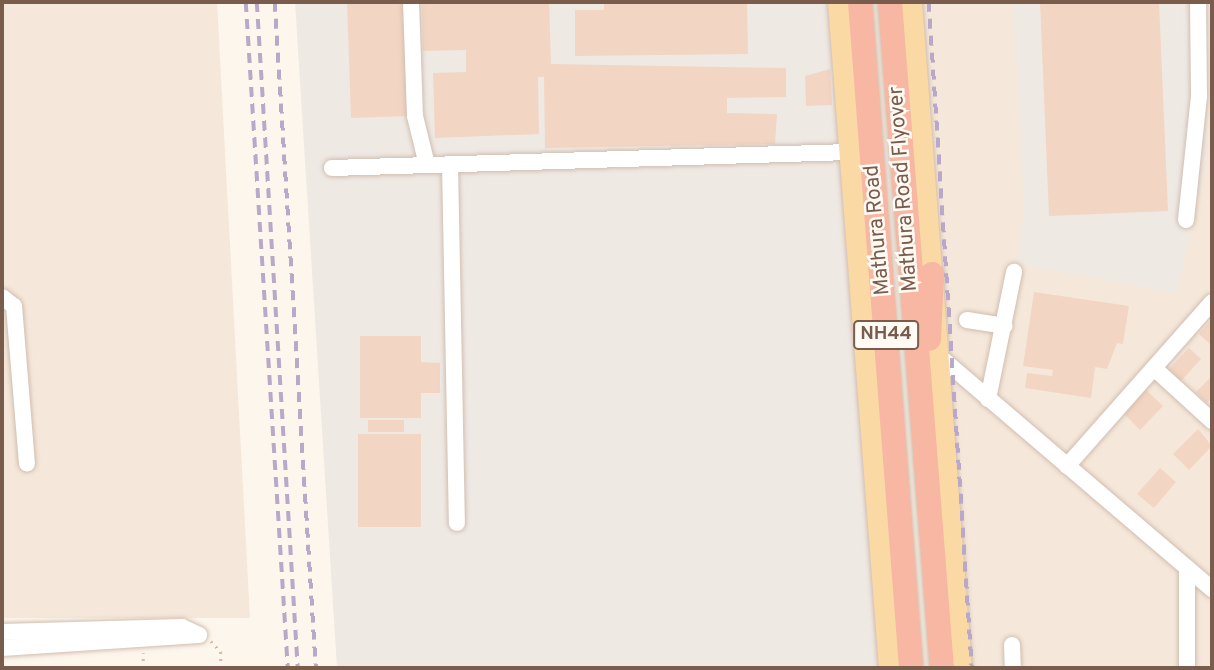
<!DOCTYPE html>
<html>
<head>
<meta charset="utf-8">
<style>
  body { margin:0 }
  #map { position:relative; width:1214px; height:670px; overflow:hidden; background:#fdf6ec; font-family:Overpass,sans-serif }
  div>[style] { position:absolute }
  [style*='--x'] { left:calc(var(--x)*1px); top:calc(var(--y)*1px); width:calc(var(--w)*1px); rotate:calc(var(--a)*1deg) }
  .residential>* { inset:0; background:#f5e8da }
  .industrial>* { inset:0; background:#efe9e4 }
  .building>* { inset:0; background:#f3d5c3 }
  .path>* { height:2.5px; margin-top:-1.25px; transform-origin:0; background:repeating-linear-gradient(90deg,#d9b8a5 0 2px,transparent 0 7px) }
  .roads { filter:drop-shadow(0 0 2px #d1beb0) drop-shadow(0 0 2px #d1beb0) }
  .minor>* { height:16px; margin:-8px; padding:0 8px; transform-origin:8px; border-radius:8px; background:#fff }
  .major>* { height:21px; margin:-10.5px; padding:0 10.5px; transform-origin:10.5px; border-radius:10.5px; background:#fbd9a5 }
  .highway>* { height:24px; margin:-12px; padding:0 12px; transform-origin:12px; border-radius:12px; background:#f7b7a3 }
  .rail>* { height:3.5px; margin-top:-1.75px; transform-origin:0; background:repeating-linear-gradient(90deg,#b9a8c9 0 10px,transparent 0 17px) }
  span { translate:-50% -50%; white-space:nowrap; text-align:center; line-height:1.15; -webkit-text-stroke:5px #fffaf3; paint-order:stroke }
  .shield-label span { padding:2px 5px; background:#fffaf3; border:2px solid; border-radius:5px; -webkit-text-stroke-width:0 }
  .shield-label { font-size:19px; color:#7a5c4d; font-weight:700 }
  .street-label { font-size:21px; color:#7a5c4d }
  .frame { position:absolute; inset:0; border:4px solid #7a5c4d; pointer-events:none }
</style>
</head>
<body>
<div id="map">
  <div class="residential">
    <div style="clip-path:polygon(2px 2px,217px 2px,250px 618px,2px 618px)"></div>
    <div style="clip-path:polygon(914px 2px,1212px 2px,1212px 668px,964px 668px)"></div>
  </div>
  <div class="industrial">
    <div style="clip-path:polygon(295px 2px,842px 2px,890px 668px,337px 668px)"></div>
    <div style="clip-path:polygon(1013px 2px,1210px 2px,1206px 162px,1177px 293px,1017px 264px,1024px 209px)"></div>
  </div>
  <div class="building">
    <div style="clip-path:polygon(347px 2px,405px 2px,409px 116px,351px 118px)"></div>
    <div style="clip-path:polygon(422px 2px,549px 2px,551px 64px,786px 68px,786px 97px,727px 98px,727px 113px,777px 114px,775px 144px,545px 148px,544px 77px,538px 77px,539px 134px,435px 138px,433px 73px,466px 72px,466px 50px,423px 51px)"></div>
    <div style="clip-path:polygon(604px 2px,747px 2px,748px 54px,575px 56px,575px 10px,604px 10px)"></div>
    <div style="clip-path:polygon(1040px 2px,1159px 2px,1168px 211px,1049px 216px)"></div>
    <div style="clip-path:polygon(830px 69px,832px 105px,806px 106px,805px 76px)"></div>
    <div style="clip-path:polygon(1034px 292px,1129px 306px,1123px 344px,1117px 343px,1107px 369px,1095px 367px,1091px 398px,1025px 388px,1027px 373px,1052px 376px,1053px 370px,1023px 366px)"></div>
    <div style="clip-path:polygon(1212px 319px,1212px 346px,1199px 334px)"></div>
    <div style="clip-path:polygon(360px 336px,421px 336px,421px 362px,440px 363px,440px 393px,421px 393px,421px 418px,360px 418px)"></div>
    <div style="clip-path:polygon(1189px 348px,1201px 359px,1181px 381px,1168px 370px)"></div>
    <div style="clip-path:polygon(1212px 376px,1212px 398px,1207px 403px,1196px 392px)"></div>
    <div style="clip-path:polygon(1146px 390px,1163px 406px,1140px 430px,1124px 414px)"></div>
    <div style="clip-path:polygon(368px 420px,404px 420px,404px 432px,368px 432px)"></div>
    <div style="clip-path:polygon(1198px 429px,1212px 446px,1189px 470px,1173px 454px)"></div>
    <div style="clip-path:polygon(358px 434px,421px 434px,421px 527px,358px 527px)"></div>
    <div style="clip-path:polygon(1160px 468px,1176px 482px,1154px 508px,1137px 494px)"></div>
  </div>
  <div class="path">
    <div style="--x:211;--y:641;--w:15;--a:48"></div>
    <div style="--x:221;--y:652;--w:16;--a:90"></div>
    <div style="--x:143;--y:668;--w:15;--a:-90"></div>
  </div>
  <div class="roads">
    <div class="minor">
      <div style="--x:411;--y:2;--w:114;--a:88"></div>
      <div style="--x:415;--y:116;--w:50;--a:76.2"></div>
      <div style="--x:450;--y:164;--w:359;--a:88.9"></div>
      <div style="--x:332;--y:168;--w:517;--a:-1.77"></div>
      <div style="--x:1186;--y:220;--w:125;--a:-84"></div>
      <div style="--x:1199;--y:96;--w:94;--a:-90.6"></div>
      <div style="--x:2;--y:297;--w:15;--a:37"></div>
      <div style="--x:14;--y:306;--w:158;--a:85.3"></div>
      <div style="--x:967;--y:320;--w:38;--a:9"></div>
      <div style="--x:939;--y:356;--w:359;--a:40.5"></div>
      <div style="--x:1154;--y:368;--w:79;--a:42.4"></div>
      <div style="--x:988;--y:399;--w:130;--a:-78.4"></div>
      <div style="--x:1067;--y:466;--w:219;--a:-48.5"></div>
      <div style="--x:1187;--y:568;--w:100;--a:90"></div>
      <div style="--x:2;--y:632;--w:180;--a:-1.6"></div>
      <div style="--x:182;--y:627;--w:19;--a:25"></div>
      <div style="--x:1012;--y:645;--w:23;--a:88"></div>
      <div style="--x:2;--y:648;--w:197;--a:-3.8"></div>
    </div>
    <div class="major">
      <div style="--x:838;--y:2;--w:668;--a:85.62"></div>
      <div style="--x:911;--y:2;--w:668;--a:85.71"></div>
    </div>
    <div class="highway">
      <div style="--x:860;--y:2;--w:668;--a:85.62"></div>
      <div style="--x:890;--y:2;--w:668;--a:85.54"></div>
      <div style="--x:929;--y:339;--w:65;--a:-87.4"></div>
    </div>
  </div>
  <div class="rail">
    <div style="--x:246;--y:2;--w:667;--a:86.39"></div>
    <div style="--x:257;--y:2;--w:667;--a:86.48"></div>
    <div style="--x:275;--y:2;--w:667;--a:86.48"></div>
    <div style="--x:929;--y:2;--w:667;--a:86.31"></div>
  </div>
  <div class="shield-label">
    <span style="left:886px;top:335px">NH44</span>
  </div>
  <div class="street-label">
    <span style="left:904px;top:189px;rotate:-94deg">Mathura Road Flyover</span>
    <span style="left:878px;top:230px;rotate:-95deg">Mathura Road</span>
  </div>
  <div class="frame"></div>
</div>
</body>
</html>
